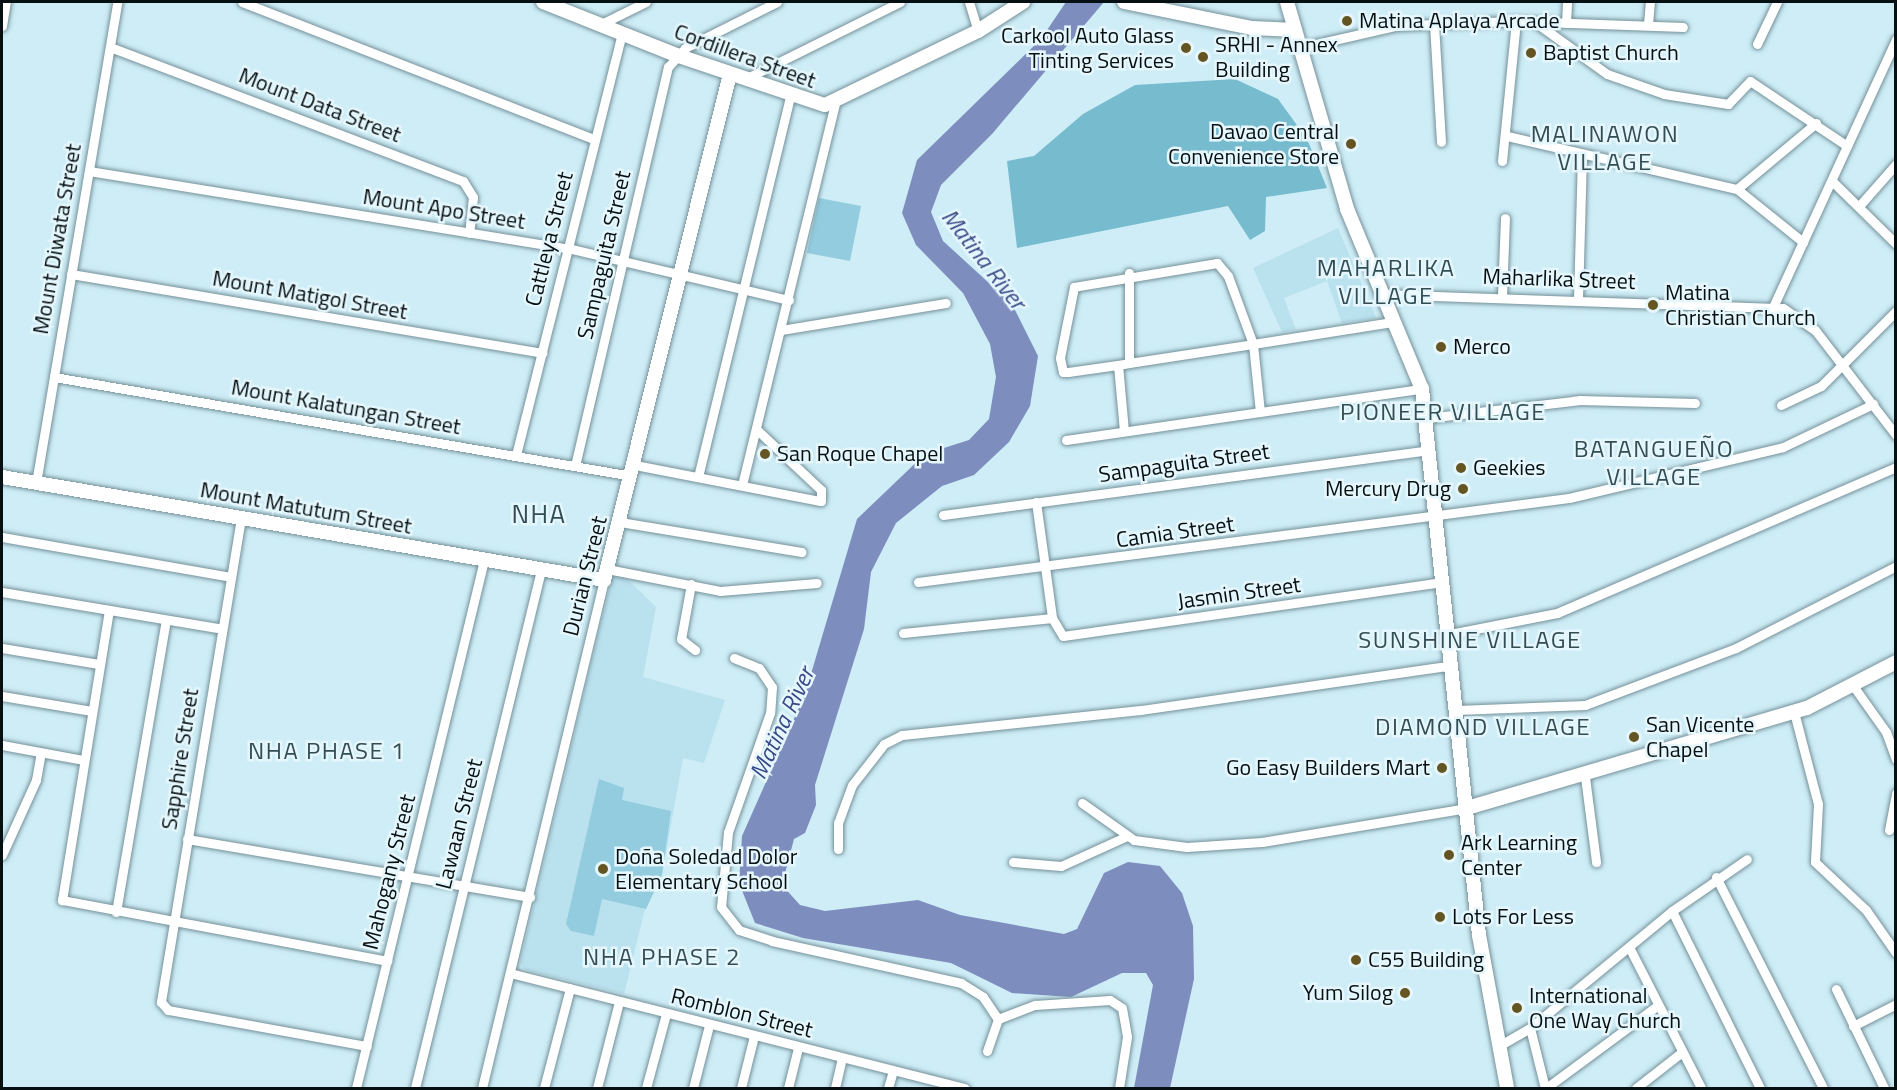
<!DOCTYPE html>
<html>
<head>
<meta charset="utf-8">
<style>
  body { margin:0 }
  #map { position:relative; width:1897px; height:1090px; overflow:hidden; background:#ceedf6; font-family:"Titillium Web",sans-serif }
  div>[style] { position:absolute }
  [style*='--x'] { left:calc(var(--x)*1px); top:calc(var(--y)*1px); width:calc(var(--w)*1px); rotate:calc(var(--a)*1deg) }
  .built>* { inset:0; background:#bae1ee }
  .green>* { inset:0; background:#92ccde }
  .forest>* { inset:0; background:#77bbcf }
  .water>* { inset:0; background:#7d8dbe }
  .roads { filter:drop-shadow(0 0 2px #75919a) drop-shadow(0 0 2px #75919a) }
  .street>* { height:9px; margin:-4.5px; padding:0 4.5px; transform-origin:4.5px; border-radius:4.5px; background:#fff }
  .secondary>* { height:14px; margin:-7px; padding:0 7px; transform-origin:7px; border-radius:7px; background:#fff }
  .dots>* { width:16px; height:16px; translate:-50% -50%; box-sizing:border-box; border:3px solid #e5f7fd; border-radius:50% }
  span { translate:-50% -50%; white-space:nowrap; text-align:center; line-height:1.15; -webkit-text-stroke:5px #e5f7fd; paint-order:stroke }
  .poi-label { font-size:22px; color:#061013 }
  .left { translate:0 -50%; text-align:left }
  .right { translate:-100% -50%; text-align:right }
  .street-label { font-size:22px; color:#061013 }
  .neighbourhood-label { font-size:24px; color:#334d55; letter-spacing:1.5px }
  .water-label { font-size:24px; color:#384987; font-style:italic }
  .quarter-label { font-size:26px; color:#334d55; letter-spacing:1.5px }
  .frame { position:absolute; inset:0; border:3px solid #061013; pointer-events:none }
</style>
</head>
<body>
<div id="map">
  <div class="built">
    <div style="clip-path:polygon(1338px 228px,1376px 318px,1342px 323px,1327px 281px,1284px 298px,1296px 330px,1282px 332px,1253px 268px)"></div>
    <div style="clip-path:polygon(613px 572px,622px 574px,656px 607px,643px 677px,725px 700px,704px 763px,683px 758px,662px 875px,648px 897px,624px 994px,525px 970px,520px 963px)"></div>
  </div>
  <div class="green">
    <div style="clip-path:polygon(819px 198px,861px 206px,850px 261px,807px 253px)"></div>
    <div style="clip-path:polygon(599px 779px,624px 788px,622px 800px,671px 811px,662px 875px,646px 909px,602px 899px,594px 936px,571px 931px,566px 924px)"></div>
  </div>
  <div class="forest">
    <div style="clip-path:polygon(1235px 79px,1278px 99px,1307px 139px,1327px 188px,1266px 197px,1265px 231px,1250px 240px,1228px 206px,1017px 248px,1007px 161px,1034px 156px,1083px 114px,1135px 85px)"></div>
  </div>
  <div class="water">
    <div style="clip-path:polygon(1066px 2px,1104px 2px,992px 134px,941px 185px,931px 212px,943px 241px,1012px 304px,1038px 356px,1030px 406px,1009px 442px,974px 475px,942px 486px,896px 523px,871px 572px,864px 629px,815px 785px,816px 805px,805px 833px,794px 839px,782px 885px,800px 905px,825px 911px,918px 900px,960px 915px,1064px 934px,1077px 929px,1104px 873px,1128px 862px,1160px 866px,1182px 893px,1193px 926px,1194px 979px,1170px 1088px,1134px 1088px,1153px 985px,1146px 973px,1122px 973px,1071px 997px,1012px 993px,951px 963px,803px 938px,755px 923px,739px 883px,742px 836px,805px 694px,857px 519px,925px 454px,969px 440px,989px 419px,996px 377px,990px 344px,963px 293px,916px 245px,902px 213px,917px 160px,1041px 39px)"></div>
  </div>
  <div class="roads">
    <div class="street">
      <div style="--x:242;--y:2;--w:378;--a:21.3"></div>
      <div style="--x:969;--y:2;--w:30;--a:73"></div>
      <div style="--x:1535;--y:22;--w:89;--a:35.8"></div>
      <div style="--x:1607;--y:74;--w:60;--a:19.3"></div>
      <div style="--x:1664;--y:94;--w:65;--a:8.9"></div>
      <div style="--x:1728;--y:104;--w:32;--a:-46"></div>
      <div style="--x:1750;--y:81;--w:117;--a:33.8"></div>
      <div style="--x:1566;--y:23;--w:21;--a:-87"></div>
      <div style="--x:601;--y:24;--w:50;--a:-26.1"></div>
      <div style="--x:1434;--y:24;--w:118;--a:86.6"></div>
      <div style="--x:1648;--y:24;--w:22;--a:-85"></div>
      <div style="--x:2;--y:26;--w:24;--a:-81"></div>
      <div style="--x:1757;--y:44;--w:47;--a:-64.5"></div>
      <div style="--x:110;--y:47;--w:378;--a:20.8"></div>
      <div style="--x:463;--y:181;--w:19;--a:58"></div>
      <div style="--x:473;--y:197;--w:36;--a:96"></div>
      <div style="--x:1299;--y:48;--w:98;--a:-12.9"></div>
      <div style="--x:1395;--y:26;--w:39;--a:-3"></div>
      <div style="--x:1434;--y:24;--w:82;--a:-2.1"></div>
      <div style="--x:1516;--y:21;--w:167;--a:2.1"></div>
      <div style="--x:745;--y:79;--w:173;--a:-26.4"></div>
      <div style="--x:1507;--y:136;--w:236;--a:13"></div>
      <div style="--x:1737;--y:189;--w:85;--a:38.8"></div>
      <div style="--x:1502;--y:161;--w:141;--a:-84.3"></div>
      <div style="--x:89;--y:171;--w:484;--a:9.2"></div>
      <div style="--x:567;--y:248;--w:228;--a:13.2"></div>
      <div style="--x:1832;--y:181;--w:90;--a:44.5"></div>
      <div style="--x:1737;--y:189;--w:103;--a:-39.9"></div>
      <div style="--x:1860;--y:205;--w:55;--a:-48.7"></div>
      <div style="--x:71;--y:274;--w:478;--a:9.5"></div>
      <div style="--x:1378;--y:294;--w:405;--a:2"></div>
      <div style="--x:1783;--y:308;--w:39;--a:35"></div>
      <div style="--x:1815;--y:330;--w:133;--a:52.4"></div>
      <div style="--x:1502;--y:296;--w:78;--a:-87.8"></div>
      <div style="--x:1578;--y:299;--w:144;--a:-88.4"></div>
      <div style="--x:1773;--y:307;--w:295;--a:-65.3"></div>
      <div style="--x:781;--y:330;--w:167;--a:-9.3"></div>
      <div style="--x:1129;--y:363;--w:90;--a:-90"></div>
      <div style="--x:1118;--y:365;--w:66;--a:84.8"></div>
      <div style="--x:54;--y:377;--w:586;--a:9.72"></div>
      <div style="--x:1781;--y:405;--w:44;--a:-25.4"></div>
      <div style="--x:1821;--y:386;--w:106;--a:-45"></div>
      <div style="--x:1260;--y:412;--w:68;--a:-95.9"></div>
      <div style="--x:1253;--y:344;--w:72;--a:-110.2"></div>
      <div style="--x:1228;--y:276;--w:17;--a:-130"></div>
      <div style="--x:1217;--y:263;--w:145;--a:170.5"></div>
      <div style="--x:1074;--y:287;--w:72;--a:101.2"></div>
      <div style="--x:1060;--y:358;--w:14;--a:78"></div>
      <div style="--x:1063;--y:372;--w:5;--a:0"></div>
      <div style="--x:1068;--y:372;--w:50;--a:-8"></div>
      <div style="--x:1118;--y:365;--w:11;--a:-10"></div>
      <div style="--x:1129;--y:363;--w:125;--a:-8.7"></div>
      <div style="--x:1253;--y:344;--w:141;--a:-9"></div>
      <div style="--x:1427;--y:418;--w:154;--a:-6.7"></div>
      <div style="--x:1580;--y:400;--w:115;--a:1.5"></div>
      <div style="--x:1066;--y:440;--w:360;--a:-8.2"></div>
      <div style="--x:516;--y:455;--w:436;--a:-75.9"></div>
      <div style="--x:635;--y:465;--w:189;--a:11"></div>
      <div style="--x:821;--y:501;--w:11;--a:-90"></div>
      <div style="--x:821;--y:490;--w:89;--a:-136.8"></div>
      <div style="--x:575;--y:466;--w:410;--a:-76.9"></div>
      <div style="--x:668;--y:67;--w:25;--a:-48"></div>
      <div style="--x:685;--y:48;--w:103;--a:-26.6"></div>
      <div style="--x:698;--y:477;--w:392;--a:-76.4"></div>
      <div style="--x:36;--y:483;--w:488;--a:-80.4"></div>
      <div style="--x:742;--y:485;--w:392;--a:-76.3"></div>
      <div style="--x:1036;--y:502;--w:117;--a:82.1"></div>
      <div style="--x:1052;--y:618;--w:21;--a:59"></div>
      <div style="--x:1063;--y:636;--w:385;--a:-8.1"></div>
      <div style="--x:943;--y:515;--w:491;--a:-7.6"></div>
      <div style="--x:241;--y:518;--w:491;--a:99.4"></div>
      <div style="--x:161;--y:1002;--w:11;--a:49"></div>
      <div style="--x:168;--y:1010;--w:202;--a:10.3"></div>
      <div style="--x:620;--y:522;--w:184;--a:9.4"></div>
      <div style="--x:2;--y:537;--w:232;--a:9.9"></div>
      <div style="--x:607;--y:569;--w:115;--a:11"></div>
      <div style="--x:720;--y:591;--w:97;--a:-4.7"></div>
      <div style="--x:918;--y:582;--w:656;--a:-7.35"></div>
      <div style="--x:1569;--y:498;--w:220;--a:-13.4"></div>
      <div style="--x:1783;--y:447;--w:100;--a:-25.5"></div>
      <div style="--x:691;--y:584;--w:56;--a:100.3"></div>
      <div style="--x:681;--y:639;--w:18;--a:38"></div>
      <div style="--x:2;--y:592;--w:223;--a:9.5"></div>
      <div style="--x:109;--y:610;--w:294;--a:99.2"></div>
      <div style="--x:62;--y:900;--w:331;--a:10.6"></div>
      <div style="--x:903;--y:633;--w:150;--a:-5.7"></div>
      <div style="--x:1450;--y:634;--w:109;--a:-11.1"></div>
      <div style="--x:1557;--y:613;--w:369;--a:-23.3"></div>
      <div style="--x:2;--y:648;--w:98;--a:9.4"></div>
      <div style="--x:734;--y:658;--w:27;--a:22"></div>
      <div style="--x:759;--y:668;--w:23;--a:56"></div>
      <div style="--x:772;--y:687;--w:26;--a:94"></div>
      <div style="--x:770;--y:713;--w:126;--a:109.4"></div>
      <div style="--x:728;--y:832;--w:75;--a:95.3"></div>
      <div style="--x:721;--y:907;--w:29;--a:52"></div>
      <div style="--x:739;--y:930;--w:35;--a:18"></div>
      <div style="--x:772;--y:941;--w:194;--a:12.5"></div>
      <div style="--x:961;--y:983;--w:26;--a:32"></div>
      <div style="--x:983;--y:997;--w:27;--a:56"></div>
      <div style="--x:1854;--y:687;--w:55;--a:54.6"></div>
      <div style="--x:1886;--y:732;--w:29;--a:70"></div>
      <div style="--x:2;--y:696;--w:91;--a:9.5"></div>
      <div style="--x:1457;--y:710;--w:128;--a:-2.2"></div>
      <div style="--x:1585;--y:705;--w:161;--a:-20.7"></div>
      <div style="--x:1736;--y:648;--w:180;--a:-27.1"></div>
      <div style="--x:1794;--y:712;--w:95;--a:75.4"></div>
      <div style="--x:1818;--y:804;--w:58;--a:93"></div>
      <div style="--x:1815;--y:862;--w:70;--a:43.3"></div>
      <div style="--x:1866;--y:910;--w:52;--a:55.1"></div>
      <div style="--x:2;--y:745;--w:82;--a:10.5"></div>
      <div style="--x:1585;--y:777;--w:86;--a:82.6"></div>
      <div style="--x:1082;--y:803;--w:64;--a:35.4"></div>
      <div style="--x:1134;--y:840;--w:53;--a:7.5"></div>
      <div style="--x:1187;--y:847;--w:75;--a:-3.8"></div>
      <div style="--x:1262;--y:842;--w:208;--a:-9.4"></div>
      <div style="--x:1889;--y:830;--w:38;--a:-79"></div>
      <div style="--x:187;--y:839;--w:348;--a:9.6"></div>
      <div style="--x:838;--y:849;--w:26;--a:-90"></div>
      <div style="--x:838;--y:823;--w:40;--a:-69.8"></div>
      <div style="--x:852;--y:785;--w:52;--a:-52"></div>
      <div style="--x:884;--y:744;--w:20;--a:-27"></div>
      <div style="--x:902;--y:735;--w:240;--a:-6"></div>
      <div style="--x:1141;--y:710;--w:315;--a:-8.2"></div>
      <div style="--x:2;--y:855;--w:82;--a:-65.6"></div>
      <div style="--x:36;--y:780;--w:28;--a:-80"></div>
      <div style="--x:1013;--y:862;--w:48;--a:4.8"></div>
      <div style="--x:1061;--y:866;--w:72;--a:-24.4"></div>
      <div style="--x:1716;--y:877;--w:237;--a:63.1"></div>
      <div style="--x:1672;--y:911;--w:198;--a:63.6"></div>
      <div style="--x:116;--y:912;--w:296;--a:-80.3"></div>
      <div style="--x:1629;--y:947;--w:158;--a:62.9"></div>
      <div style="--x:510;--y:973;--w:469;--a:14.2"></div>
      <div style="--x:1836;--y:989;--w:110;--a:64.1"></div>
      <div style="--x:1853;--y:1026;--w:48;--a:-27.1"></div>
      <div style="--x:1530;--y:1028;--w:62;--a:76"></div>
      <div style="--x:1497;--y:1047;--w:38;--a:-30"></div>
      <div style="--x:1530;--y:1028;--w:184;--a:-39.5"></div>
      <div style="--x:1672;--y:911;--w:91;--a:-34.7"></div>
      <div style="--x:987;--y:1051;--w:34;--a:-71"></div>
      <div style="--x:998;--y:1019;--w:40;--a:-21"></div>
      <div style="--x:1035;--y:1005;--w:75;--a:-3.8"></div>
      <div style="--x:1110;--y:1000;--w:14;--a:34"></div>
      <div style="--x:1122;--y:1008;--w:29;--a:80"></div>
      <div style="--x:1127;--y:1037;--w:52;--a:98.9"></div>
      <div style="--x:356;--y:1088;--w:543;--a:-76.37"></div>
      <div style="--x:415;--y:1088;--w:533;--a:-76.33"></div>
      <div style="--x:482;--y:1088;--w:522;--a:-76.5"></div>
      <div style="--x:544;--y:1088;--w:103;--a:-75.4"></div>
      <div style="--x:597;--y:1088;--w:89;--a:-75.7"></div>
      <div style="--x:646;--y:1088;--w:77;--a:-74.9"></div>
      <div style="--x:693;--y:1088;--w:65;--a:-75.7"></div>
      <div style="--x:741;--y:1088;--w:54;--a:-76"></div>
      <div style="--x:788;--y:1088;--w:41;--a:-76"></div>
      <div style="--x:835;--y:1088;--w:31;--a:-77"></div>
      <div style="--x:888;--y:1088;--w:18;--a:-74"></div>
      <div style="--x:1546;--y:1088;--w:139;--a:-36.5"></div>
      <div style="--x:1636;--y:1088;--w:58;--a:-38"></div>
    </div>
    <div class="secondary">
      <div style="--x:543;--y:2;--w:143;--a:21.7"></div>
      <div style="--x:676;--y:55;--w:157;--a:18.6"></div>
      <div style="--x:825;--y:105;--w:170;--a:-25.8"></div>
      <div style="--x:978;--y:31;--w:54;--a:-32.8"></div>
      <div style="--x:1124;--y:2;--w:131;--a:11.5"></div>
      <div style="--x:1252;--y:28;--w:43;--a:2.7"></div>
      <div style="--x:1287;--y:2;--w:216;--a:73.8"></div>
      <div style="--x:1347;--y:209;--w:195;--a:67.4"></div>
      <div style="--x:1422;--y:389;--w:549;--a:84.04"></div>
      <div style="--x:1479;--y:935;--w:156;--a:79.6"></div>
      <div style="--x:2;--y:477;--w:611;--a:9.71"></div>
      <div style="--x:604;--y:580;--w:521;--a:-76.02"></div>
      <div style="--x:1467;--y:808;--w:354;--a:-16.4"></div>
      <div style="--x:1807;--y:708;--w:100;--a:-27.3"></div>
    </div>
  </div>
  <div class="dots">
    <div style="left:1347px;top:21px;background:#645522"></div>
    <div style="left:1186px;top:48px;background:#645522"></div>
    <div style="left:1531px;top:53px;background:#645522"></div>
    <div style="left:1203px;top:57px;background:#645522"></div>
    <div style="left:1351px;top:144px;background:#645522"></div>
    <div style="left:1653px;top:305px;background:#645522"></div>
    <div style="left:1441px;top:347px;background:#645522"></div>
    <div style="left:765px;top:454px;background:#645522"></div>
    <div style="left:1461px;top:468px;background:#645522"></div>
    <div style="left:1463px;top:489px;background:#645522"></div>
    <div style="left:1634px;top:737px;background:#645522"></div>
    <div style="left:1442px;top:768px;background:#645522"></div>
    <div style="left:1449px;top:855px;background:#645522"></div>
    <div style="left:603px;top:869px;background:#645522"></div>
    <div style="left:1440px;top:917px;background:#645522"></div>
    <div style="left:1356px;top:960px;background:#645522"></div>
    <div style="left:1405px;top:993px;background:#645522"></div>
    <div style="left:1517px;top:1008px;background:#645522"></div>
  </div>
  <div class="poi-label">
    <span class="left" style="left:1359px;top:21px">Matina Aplaya Arcade</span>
    <span class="right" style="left:1174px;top:48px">Carkool Auto Glass<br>Tinting Services</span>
    <span class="left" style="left:1215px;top:57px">SRHI - Annex<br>Building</span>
    <span class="left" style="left:1543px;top:53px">Baptist Church</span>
    <span class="right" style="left:1339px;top:144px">Davao Central<br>Convenience Store</span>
    <span class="left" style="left:1665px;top:305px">Matina<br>Christian Church</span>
    <span class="left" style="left:1453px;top:347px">Merco</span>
    <span class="left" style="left:777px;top:454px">San Roque Chapel</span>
    <span class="left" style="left:1473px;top:468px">Geekies</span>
    <span class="right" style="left:1451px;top:489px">Mercury Drug</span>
    <span class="left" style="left:1646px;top:737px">San Vicente<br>Chapel</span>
    <span class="right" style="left:1430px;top:768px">Go Easy Builders Mart</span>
    <span class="left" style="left:1461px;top:855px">Ark Learning<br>Center</span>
    <span class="left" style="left:615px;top:869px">Doña Soledad Dolor<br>Elementary School</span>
    <span class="left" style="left:1452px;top:917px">Lots For Less</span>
    <span class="left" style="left:1368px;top:960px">C55 Building</span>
    <span class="right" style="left:1393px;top:993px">Yum Silog</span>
    <span class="left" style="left:1529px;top:1008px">International<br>One Way Church</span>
  </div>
  <div class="street-label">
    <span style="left:745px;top:56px;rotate:20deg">Cordillera Street</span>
    <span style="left:320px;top:105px;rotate:21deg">Mount Data Street</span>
    <span style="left:444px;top:209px;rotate:9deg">Mount Apo Street</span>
    <span style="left:57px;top:239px;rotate:-80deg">Mount Diwata Street</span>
    <span style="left:549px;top:239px;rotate:-76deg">Cattleya Street</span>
    <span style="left:604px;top:255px;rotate:-77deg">Sampaguita Street</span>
    <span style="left:1559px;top:279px;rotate:2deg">Maharlika Street</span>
    <span style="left:310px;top:295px;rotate:10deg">Mount Matigol Street</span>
    <span style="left:346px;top:407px;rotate:10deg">Mount Kalatungan Street</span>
    <span style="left:1184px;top:463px;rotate:-8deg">Sampaguita Street</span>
    <span style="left:306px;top:508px;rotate:10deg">Mount Matutum Street</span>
    <span style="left:1175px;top:532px;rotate:-8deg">Camia Street</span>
    <span style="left:585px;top:576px;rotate:-76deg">Durian Street</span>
    <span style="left:1239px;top:593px;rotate:-8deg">Jasmin Street</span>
    <span style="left:180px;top:759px;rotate:-81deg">Sapphire Street</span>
    <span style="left:459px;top:824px;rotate:-76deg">Lawaan Street</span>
    <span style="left:389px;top:872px;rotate:-76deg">Mahogany Street</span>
    <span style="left:742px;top:1013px;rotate:14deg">Romblon Street</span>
  </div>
  <div class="neighbourhood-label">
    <span style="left:1605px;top:148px">MALINAWON<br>VILLAGE</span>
    <span style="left:1386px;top:282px">MAHARLIKA<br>VILLAGE</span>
    <span style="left:1443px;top:412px">PIONEER VILLAGE</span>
    <span style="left:1654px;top:463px">BATANGUEÑO<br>VILLAGE</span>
    <span style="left:1470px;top:640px">SUNSHINE VILLAGE</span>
    <span style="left:1483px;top:727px">DIAMOND VILLAGE</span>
    <span style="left:327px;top:751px">NHA PHASE 1</span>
    <span style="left:662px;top:957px">NHA PHASE 2</span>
  </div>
  <div class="water-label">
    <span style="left:984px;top:259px;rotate:52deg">Matina River</span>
    <span style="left:782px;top:723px;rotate:-65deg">Matina River</span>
  </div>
  <div class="quarter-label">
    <span style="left:539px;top:514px">NHA</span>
  </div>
  <div class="frame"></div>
</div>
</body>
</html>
